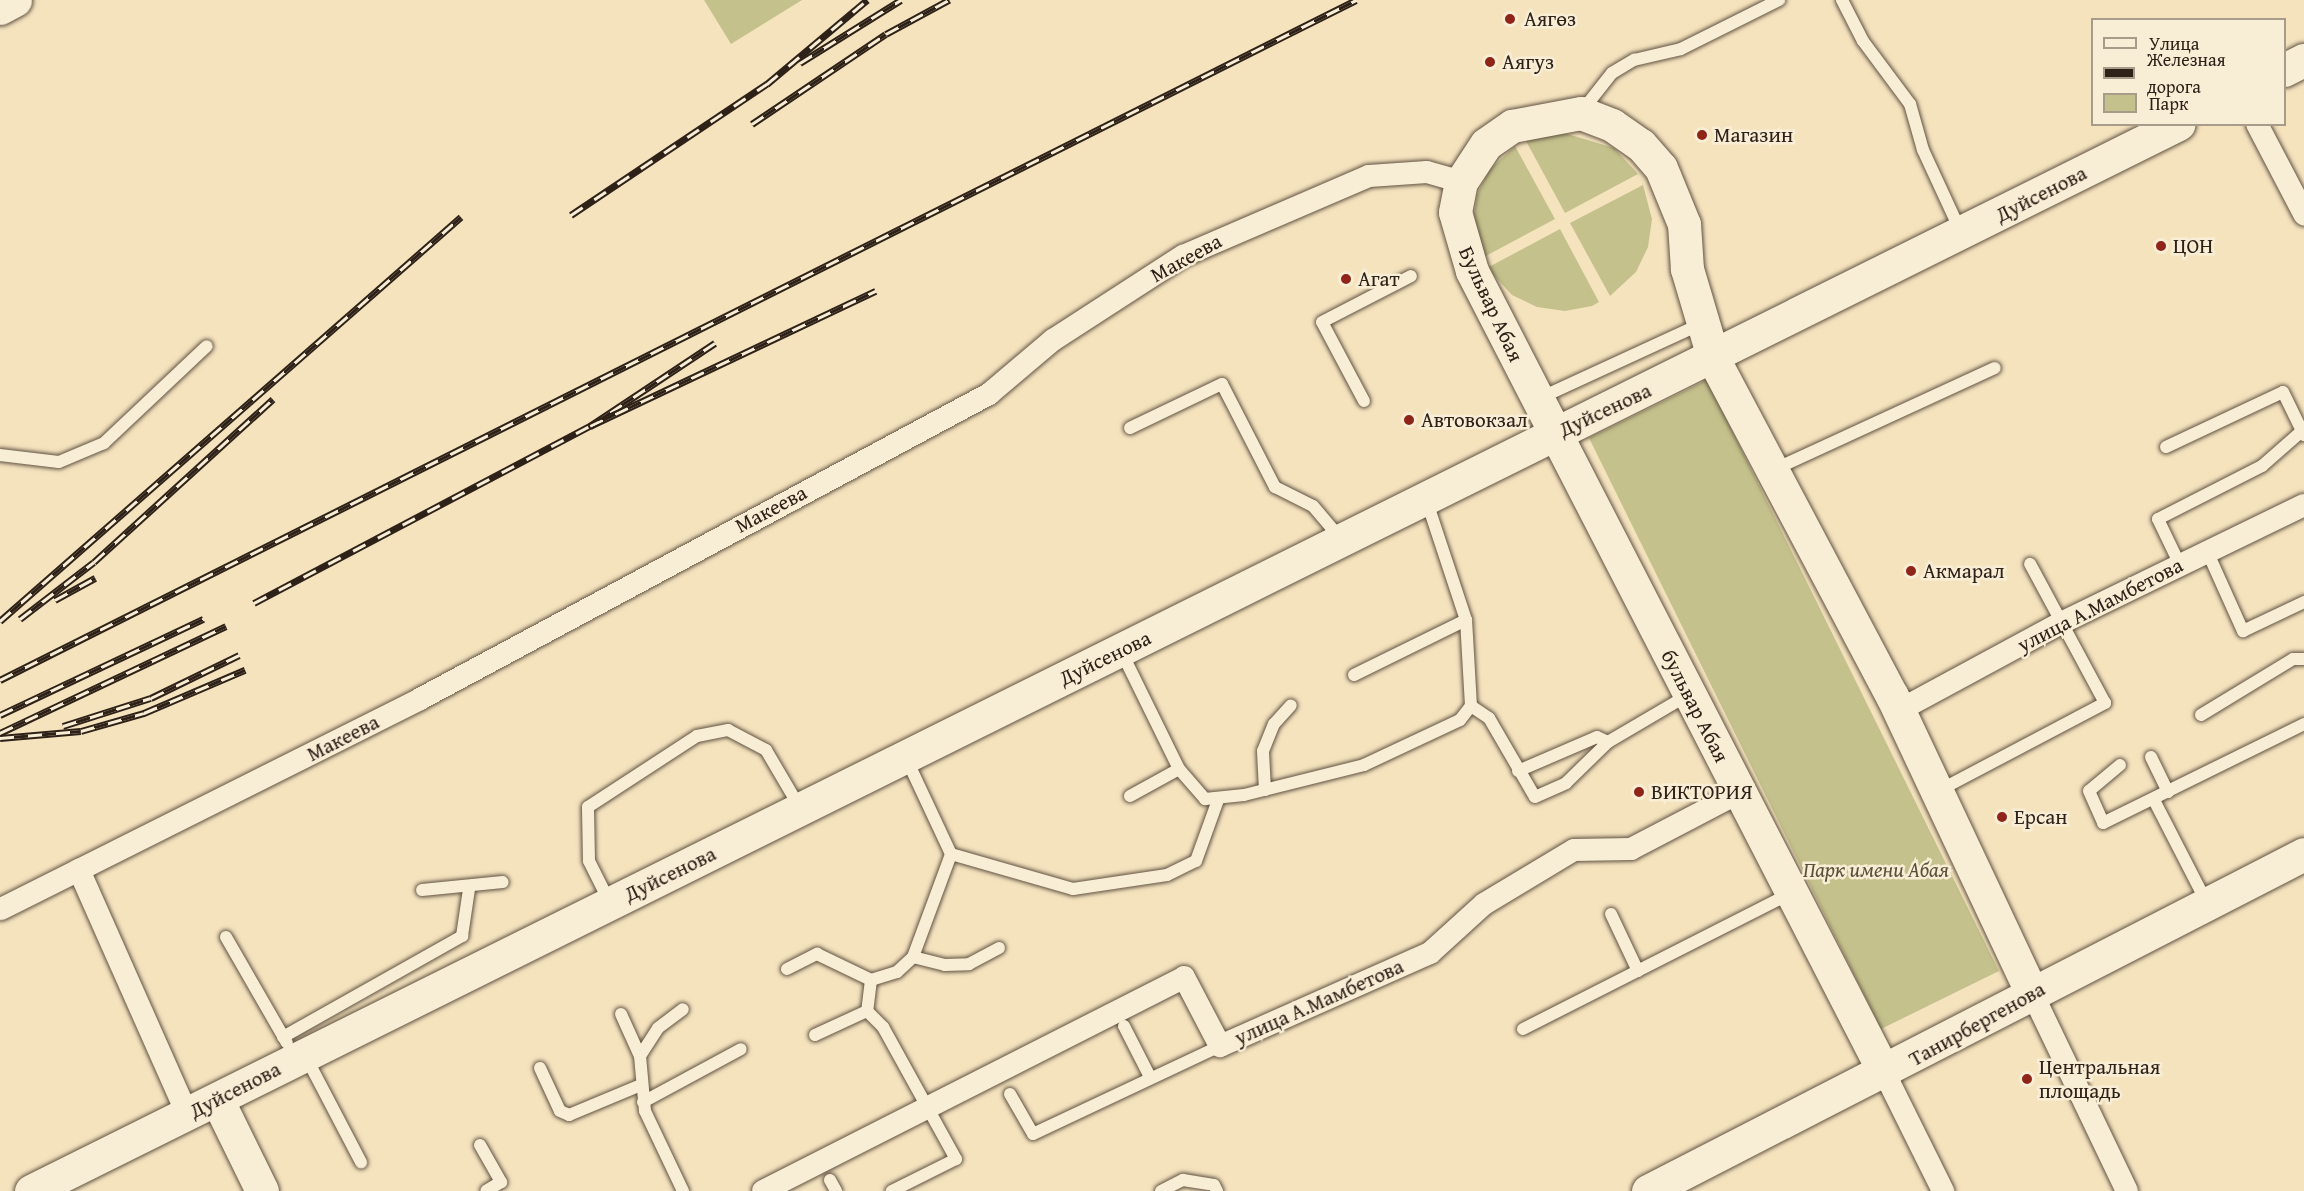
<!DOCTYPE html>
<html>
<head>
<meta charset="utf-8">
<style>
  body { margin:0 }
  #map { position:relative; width:2304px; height:1191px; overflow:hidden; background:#f5e3be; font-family:"Gentium Book Plus",serif }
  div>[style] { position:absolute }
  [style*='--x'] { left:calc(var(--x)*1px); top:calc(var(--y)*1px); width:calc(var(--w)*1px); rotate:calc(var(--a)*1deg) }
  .green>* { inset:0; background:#c4c18c }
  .roads { filter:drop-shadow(0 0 2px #605242) drop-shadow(0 0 2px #605242) }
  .lane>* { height:12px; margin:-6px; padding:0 6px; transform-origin:6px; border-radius:6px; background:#f8edd5 }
  .street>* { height:22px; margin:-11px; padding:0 11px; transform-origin:11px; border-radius:11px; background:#f8edd5 }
  .secondary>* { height:33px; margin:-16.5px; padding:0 16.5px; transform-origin:16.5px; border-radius:16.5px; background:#f8edd5 }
  .rail>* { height:7px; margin-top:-3.5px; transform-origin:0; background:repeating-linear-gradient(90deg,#f8edd5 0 14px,#2e2118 0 28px); box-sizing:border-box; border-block:2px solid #2e2118 }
  .dots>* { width:16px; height:16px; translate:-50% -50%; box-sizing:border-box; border:3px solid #f8edd5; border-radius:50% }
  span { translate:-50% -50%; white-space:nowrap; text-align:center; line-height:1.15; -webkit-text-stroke:5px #f8edd5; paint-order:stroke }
  .poi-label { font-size:21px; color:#2e2118 }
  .left { translate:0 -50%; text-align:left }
  .street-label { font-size:21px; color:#2e2118 }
  .park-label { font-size:21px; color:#5b513b; font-style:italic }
  .legend { position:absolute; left:2091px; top:18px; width:195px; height:108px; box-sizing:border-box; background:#f8edd5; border:2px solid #a79b89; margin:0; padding:8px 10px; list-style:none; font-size:18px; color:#2e2118 }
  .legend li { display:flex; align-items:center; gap:12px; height:30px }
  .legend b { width:30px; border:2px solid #a79b89 }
</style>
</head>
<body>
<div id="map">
  <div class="green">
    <div style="clip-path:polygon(704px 0,802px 0,731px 44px)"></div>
    <div style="clip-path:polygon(1561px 132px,1614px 148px,1638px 174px,1565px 213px,1526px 141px)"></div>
    <div style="clip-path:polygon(1515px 146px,1555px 219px,1482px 258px,1473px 223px,1477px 195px,1489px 170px)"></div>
    <div style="clip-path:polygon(1643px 185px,1652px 219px,1648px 247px,1636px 272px,1610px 296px,1570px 223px)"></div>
    <div style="clip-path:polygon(1560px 229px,1599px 302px,1592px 306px,1565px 311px,1537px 307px,1512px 295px,1487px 268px)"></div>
    <div style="clip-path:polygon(1707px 380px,1999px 971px,1881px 1029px,1589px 438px)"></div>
  </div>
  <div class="roads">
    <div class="lane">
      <div style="--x:1842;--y:0;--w:46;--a:62.9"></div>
      <div style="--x:1863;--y:41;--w:79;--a:53.3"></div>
      <div style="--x:1910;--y:104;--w:48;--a:74.2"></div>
      <div style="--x:1923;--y:150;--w:88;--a:65.2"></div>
      <div style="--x:1582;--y:111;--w:48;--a:-51.7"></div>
      <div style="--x:1612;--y:73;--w:26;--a:-31"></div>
      <div style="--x:1634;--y:60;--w:48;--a:-13.2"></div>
      <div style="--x:1681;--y:49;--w:110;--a:-26.6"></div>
      <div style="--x:1540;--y:398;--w:177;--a:-24.7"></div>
      <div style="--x:1364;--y:401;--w:89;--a:-118"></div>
      <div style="--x:1322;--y:322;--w:100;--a:-27.3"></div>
      <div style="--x:1130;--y:428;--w:102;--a:-25.6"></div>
      <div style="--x:1222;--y:384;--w:116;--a:62.8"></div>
      <div style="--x:1275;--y:487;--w:42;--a:26.6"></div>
      <div style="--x:1313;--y:506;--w:43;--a:49.7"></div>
      <div style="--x:2166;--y:447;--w:129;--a:-25.2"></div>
      <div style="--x:2283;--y:392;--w:48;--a:64"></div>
      <div style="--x:0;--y:455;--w:59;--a:6.8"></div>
      <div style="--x:59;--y:462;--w:49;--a:-22.9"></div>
      <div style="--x:104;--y:443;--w:141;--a:-43.3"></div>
      <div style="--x:1773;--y:470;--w:244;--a:-24.7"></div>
      <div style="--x:2207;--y:551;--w:88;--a:65.8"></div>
      <div style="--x:2243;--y:631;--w:68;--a:-25.4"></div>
      <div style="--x:2180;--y:565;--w:51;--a:-115.6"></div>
      <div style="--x:2158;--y:519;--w:117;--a:-27"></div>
      <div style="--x:2262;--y:466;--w:53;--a:-41.2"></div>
      <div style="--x:1121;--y:651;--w:131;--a:63.8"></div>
      <div style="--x:1179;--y:769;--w:40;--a:49"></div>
      <div style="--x:1205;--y:799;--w:39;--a:-6"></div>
      <div style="--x:1244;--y:795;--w:124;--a:-14"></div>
      <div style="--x:1364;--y:765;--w:106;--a:-25.1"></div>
      <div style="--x:1460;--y:720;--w:18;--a:-52"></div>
      <div style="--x:1471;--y:706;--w:86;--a:-93.3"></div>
      <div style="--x:1466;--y:620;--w:127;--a:-108.3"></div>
      <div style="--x:1354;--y:675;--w:125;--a:-26.2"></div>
      <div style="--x:1471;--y:706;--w:22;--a:34"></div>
      <div style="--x:1489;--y:718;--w:91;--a:59.8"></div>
      <div style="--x:1535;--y:797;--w:34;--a:-24"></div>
      <div style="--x:1566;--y:783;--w:59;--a:-44.3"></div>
      <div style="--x:1608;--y:742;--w:93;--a:-30.4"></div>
      <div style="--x:2201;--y:715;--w:108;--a:-31.3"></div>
      <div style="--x:2293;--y:659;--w:11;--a:0"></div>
      <div style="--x:2151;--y:757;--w:39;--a:64"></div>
      <div style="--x:2120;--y:765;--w:40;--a:140"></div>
      <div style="--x:2089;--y:791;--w:35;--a:66"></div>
      <div style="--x:2103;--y:823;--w:224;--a:-26.2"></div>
      <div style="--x:1518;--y:771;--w:86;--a:-23.3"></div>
      <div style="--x:1597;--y:737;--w:12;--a:24"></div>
      <div style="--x:1265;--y:790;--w:39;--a:-93"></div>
      <div style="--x:1263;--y:751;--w:29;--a:-68"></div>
      <div style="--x:1274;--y:724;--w:25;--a:-48"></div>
      <div style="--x:1938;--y:791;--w:189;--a:-27.8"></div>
      <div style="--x:2105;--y:703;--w:158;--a:-118.3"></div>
      <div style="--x:1130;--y:796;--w:56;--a:-28.9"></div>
      <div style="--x:2154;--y:800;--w:116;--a:62.8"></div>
      <div style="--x:951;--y:854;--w:127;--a:16"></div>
      <div style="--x:1073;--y:889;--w:95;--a:-8.5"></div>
      <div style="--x:1167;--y:875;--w:32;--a:-26"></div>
      <div style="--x:1196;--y:861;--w:65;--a:-70.2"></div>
      <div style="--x:422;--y:890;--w:81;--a:-5.6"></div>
      <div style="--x:609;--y:901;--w:45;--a:-116.6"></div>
      <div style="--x:589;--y:861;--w:54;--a:-91.1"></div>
      <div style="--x:588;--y:807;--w:130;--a:-33.1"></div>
      <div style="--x:697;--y:736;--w:32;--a:-11"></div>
      <div style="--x:728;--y:730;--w:43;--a:27.8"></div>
      <div style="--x:766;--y:750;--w:67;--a:59.6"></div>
      <div style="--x:1611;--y:914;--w:63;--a:64.7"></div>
      <div style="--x:226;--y:937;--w:122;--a:60.1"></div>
      <div style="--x:913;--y:957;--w:33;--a:14"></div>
      <div style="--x:945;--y:965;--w:24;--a:-2"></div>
      <div style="--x:969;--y:964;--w:34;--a:-28"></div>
      <div style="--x:787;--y:969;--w:34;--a:-27"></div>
      <div style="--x:817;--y:954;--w:60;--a:25.7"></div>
      <div style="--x:871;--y:980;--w:27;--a:-17"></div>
      <div style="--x:897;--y:972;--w:22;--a:-43"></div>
      <div style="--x:913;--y:957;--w:110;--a:-69.7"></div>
      <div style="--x:951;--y:854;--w:106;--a:-115.1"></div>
      <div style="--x:871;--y:980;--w:31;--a:97"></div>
      <div style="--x:867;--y:1011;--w:23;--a:45"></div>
      <div style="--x:883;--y:1027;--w:151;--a:61.1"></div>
      <div style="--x:956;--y:1159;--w:72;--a:153.4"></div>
      <div style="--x:621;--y:1014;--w:46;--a:65.7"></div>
      <div style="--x:640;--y:1056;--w:55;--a:84.8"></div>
      <div style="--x:645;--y:1111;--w:89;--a:64.6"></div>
      <div style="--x:1124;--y:1026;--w:57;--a:63"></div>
      <div style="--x:1523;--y:1029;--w:301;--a:-26.9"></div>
      <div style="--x:815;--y:1035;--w:57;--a:-24.8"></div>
      <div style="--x:283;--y:1037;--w:206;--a:-29.4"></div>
      <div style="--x:462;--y:936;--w:48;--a:-81.5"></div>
      <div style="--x:640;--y:1056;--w:33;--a:-57"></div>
      <div style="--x:658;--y:1028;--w:31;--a:-37"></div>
      <div style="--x:306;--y:1057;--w:119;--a:62.4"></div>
      <div style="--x:540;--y:1068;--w:47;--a:65.1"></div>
      <div style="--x:560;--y:1111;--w:10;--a:24"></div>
      <div style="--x:569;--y:1115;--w:78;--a:-22.6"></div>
      <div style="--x:1010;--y:1094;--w:46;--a:60.1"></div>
      <div style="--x:1033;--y:1134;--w:207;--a:-25.2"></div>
      <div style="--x:643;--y:1102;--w:111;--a:-28.4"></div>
      <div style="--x:480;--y:1145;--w:43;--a:60.4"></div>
      <div style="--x:501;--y:1182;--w:17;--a:149"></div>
      <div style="--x:830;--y:1180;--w:13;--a:61"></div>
      <div style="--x:1161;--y:1191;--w:25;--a:-27"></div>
      <div style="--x:1183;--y:1180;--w:31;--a:9"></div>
      <div style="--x:1214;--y:1185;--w:7;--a:63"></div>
    </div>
    <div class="street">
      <div style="--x:2257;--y:124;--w:102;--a:62.4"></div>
      <div style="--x:1898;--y:711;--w:185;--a:-28.4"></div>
      <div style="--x:2061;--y:623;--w:270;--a:-25.9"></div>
      <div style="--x:79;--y:870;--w:381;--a:-26.6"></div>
      <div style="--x:420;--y:699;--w:646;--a:-28.19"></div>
      <div style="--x:989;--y:394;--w:84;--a:-40.2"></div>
      <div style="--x:1053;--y:340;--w:155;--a:-32.9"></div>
      <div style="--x:1183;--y:256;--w:202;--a:-23.3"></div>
      <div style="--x:1369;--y:176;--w:58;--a:-3.9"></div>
      <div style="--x:1427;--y:172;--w:35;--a:16"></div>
      <div style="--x:1;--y:909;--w:87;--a:-26.6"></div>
      <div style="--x:79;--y:870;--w:267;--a:66.1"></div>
      <div style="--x:2033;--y:995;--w:217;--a:64.4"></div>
      <div style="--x:1885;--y:1074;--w:131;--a:63.6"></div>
      <div style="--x:763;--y:1191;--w:472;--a:-26.9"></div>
      <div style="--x:1184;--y:977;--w:78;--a:62.4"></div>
      <div style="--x:1220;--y:1046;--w:230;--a:-23.9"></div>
      <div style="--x:1430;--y:953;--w:73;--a:-42.2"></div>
      <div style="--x:1484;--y:904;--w:105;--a:-31"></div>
      <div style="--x:1574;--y:850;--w:57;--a:-1"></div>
      <div style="--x:1631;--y:849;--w:123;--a:-27.6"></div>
    </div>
    <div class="secondary">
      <div style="--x:0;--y:8;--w:17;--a:-28"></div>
      <div style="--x:2284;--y:70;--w:22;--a:-27"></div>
      <div style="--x:1885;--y:1074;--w:903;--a:-117.22"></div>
      <div style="--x:1472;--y:271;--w:61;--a:-106.1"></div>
      <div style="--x:1455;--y:212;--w:31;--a:-79"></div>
      <div style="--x:1461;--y:182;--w:45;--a:-56.7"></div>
      <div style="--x:1486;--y:144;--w:32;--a:-35"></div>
      <div style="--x:1512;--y:126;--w:70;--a:-10.7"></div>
      <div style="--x:1581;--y:113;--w:33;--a:21"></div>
      <div style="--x:1612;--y:125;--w:35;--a:35"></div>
      <div style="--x:1641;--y:145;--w:30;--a:49"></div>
      <div style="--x:1661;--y:168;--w:61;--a:67.7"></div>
      <div style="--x:1684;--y:224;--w:45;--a:86.2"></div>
      <div style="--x:1687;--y:269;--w:95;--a:73.5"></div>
      <div style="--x:1714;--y:360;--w:380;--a:62.1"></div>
      <div style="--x:1892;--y:696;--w:331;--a:64.8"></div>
      <div style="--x:217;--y:1099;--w:102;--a:63.9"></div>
      <div style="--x:31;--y:1191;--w:2398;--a:-26.42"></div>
      <div style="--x:1648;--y:1191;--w:737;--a:-27.19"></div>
    </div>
  </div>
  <div class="rail">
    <div style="--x:800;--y:63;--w:119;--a:-32"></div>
    <div style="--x:752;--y:124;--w:161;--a:-33.9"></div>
    <div style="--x:886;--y:34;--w:72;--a:-28.4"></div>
    <div style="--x:571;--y:215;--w:236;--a:-33.8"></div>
    <div style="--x:767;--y:84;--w:131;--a:-40"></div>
    <div style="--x:715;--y:343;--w:150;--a:146.4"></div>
    <div style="--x:590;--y:426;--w:316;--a:-25.3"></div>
    <div style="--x:55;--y:600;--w:46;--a:-28.8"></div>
    <div style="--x:254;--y:603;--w:380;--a:-27.8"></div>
    <div style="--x:20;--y:619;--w:93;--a:-37.6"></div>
    <div style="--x:94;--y:562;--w:242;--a:-42.3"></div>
    <div style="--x:0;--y:621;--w:613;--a:-41.23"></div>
    <div style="--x:0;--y:680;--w:1517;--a:-26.63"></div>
    <div style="--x:0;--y:715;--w:225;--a:-25.3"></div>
    <div style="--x:63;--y:726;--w:92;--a:-17.7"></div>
    <div style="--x:151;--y:698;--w:98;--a:-26"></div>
    <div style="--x:0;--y:733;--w:250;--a:-25.3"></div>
    <div style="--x:0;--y:738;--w:81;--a:-4.9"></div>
    <div style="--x:81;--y:731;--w:66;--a:-15.9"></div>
    <div style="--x:144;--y:713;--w:110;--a:-23.1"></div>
  </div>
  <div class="dots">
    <div style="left:1510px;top:19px;background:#8f2418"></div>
    <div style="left:1490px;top:62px;background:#8f2418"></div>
    <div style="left:1702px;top:135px;background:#8f2418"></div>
    <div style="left:2161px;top:246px;background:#8f2418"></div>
    <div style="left:1346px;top:279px;background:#8f2418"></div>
    <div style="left:1409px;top:420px;background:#8f2418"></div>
    <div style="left:1911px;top:571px;background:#8f2418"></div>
    <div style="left:1639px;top:792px;background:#8f2418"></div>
    <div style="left:2002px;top:817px;background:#8f2418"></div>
    <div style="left:2027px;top:1079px;background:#8f2418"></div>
  </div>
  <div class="poi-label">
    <span class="left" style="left:1524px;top:19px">Аягөз</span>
    <span class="left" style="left:1502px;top:62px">Аягуз</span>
    <span class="left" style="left:1714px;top:135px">Магазин</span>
    <span class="left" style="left:2173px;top:246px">ЦОН</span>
    <span class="left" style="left:1358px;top:279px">Агат</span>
    <span class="left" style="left:1421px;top:420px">Автовокзал</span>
    <span class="left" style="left:1923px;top:571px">Акмарал</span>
    <span class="left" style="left:1651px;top:792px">ВИКТОРИЯ</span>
    <span class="left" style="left:2014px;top:817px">Ерсан</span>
    <span class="left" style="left:2039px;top:1079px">Центральная<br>площадь</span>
  </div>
  <div class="street-label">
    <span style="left:2041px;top:194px;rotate:-27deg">Дуйсенова</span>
    <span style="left:1186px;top:258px;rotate:-29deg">Макеева</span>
    <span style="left:1491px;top:304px;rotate:65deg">Бульвар Абая</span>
    <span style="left:1605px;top:410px;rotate:-25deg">Дуйсенова</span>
    <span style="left:771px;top:509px;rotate:-28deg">Макеева</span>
    <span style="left:2100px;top:605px;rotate:-27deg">улица А.Мамбетова</span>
    <span style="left:1105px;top:658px;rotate:-26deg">Дуйсенова</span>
    <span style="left:1695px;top:706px;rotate:63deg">бульвар Абая</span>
    <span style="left:343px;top:738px;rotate:-27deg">Макеева</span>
    <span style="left:670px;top:874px;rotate:-26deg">Дуйсенова</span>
    <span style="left:1319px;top:1002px;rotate:-24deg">улица А.Мамбетова</span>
    <span style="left:1977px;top:1024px;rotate:-29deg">Танирбергенова</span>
    <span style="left:235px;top:1090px;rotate:-27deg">Дуйсенова</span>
  </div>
  <div class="park-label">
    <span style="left:1876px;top:870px">Парк имени Абая</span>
  </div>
  <ul class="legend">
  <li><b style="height:8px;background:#f8edd5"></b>Улица</li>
  <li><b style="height:8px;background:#2e2118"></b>Железная дорога</li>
  <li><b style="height:16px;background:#c4c18c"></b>Парк</li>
  </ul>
</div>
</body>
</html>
